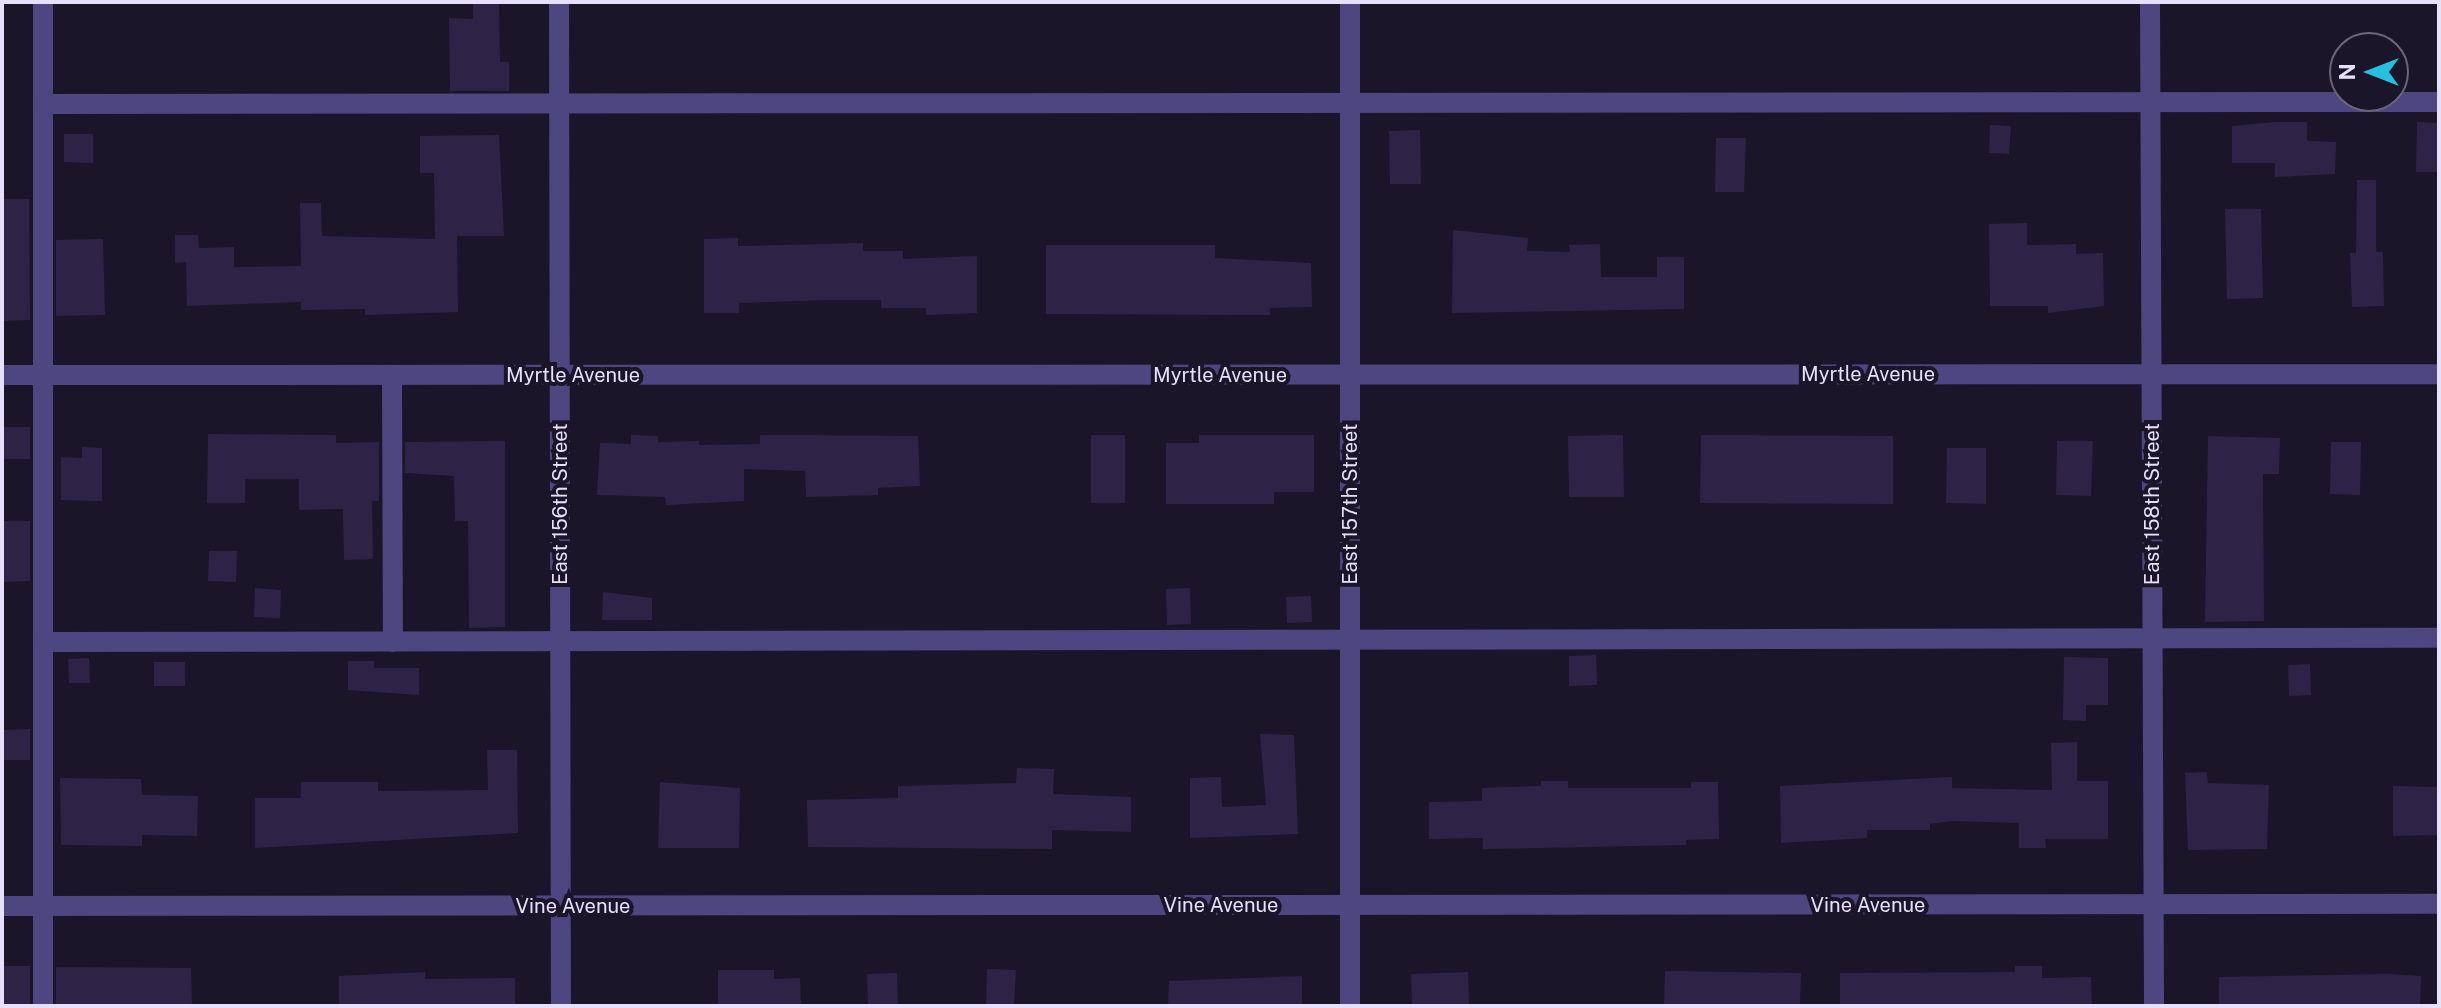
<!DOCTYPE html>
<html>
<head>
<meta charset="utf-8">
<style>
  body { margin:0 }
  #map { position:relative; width:2441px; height:1008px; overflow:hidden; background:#1a1529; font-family:"Public Sans",sans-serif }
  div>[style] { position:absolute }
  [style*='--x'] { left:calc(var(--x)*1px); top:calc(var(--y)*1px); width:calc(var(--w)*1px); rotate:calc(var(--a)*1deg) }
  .building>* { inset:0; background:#2d2347 }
  .minor>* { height:20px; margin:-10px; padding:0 10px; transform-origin:10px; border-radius:10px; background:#4d4681 }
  span { translate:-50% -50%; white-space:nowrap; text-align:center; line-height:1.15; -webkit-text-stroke:8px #1a1529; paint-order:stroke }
  .street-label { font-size:20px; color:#e6e0fb }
  .frame { position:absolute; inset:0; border:4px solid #e6e0fb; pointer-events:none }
  .north { position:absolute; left:2329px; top:32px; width:80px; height:80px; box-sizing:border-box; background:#1a1529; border:2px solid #6c667d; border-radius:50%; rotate:270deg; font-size:22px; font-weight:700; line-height:32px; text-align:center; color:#e6e0fb }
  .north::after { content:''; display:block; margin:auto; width:28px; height:36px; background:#27bfe0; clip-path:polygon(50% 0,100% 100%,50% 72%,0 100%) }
</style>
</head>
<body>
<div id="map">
  <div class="building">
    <div style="clip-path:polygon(473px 2px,499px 2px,500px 62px,509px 62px,509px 91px,450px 91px,449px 18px,473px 19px)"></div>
    <div style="clip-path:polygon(2275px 122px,2307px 122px,2307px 141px,2336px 142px,2335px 174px,2275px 177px,2275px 163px,2232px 163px,2232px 126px)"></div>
    <div style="clip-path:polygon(2417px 122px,2439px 123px,2439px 172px,2416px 172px)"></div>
    <div style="clip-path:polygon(1990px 125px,2011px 126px,2009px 154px,1989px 153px)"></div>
    <div style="clip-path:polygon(1420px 130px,1421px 184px,1390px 184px,1389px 131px)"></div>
    <div style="clip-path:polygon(64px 134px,93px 134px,93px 163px,64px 162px)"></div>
    <div style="clip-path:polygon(499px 135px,504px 236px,457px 236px,458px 312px,365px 315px,365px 309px,301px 310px,301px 302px,187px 306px,186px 262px,175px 263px,175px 235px,198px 235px,199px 248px,234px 247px,234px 267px,301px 266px,300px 203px,321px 203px,322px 236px,435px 239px,434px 173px,420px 173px,420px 136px)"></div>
    <div style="clip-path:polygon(1716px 138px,1746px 138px,1744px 192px,1715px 192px)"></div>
    <div style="clip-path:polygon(2357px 180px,2376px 180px,2376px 252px,2383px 252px,2384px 306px,2352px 307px,2350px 253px,2356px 253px)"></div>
    <div style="clip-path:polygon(2px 199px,29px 199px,30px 320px,2px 321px)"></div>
    <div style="clip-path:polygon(2225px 209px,2261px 209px,2263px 298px,2227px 299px)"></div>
    <div style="clip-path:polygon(2027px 223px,2027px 245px,2076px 244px,2076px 254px,2103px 253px,2104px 306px,2048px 313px,2048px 306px,1990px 306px,1989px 224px)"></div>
    <div style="clip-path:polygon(1453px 230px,1528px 238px,1527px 251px,1570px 252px,1569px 245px,1600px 244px,1601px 277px,1657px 277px,1657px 257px,1684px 257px,1684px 309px,1452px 313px)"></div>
    <div style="clip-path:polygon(738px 238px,738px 246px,863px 243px,863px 251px,903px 251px,903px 259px,977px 256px,977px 313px,926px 315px,926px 308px,881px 308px,881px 300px,826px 300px,739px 303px,739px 313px,704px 313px,704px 239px)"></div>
    <div style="clip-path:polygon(103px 239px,105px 315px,56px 316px,56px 240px)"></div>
    <div style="clip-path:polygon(1046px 245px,1215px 245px,1215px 258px,1311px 263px,1312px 307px,1270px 308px,1270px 315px,1046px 314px)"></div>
    <div style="clip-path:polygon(2px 427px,30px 427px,30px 459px,2px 459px)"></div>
    <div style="clip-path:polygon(208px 434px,336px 435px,336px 443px,379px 442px,379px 501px,372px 501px,373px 559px,344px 560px,343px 509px,299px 510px,299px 479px,245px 479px,245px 503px,207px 503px)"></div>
    <div style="clip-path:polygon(631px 435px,658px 436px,658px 442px,699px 441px,699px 445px,760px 444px,760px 435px,918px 436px,920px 486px,878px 488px,878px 495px,806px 497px,805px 471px,744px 469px,744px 501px,666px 505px,665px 497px,597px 495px,600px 443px,631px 444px)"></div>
    <div style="clip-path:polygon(1091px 435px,1125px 435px,1125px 503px,1091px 503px)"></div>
    <div style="clip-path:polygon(1199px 435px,1314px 435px,1314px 492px,1274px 492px,1274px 504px,1166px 504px,1166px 443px,1199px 443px)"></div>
    <div style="clip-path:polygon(1623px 435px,1624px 497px,1569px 497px,1568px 436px)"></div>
    <div style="clip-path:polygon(1701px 435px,1893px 436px,1893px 504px,1700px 503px)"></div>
    <div style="clip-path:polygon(2208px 436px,2280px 438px,2279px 474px,2263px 474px,2264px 621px,2205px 622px)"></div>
    <div style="clip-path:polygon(505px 441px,505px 627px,469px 628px,468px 521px,455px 521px,454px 476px,405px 473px,405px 442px)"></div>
    <div style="clip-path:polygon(2057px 441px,2093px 441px,2091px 496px,2056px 495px)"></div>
    <div style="clip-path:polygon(2331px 442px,2361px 442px,2360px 495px,2330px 494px)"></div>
    <div style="clip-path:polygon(82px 447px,102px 448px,102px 501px,61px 500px,61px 457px,82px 458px)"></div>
    <div style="clip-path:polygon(1947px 448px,1986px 448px,1986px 504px,1946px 503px)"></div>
    <div style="clip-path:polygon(3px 521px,30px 521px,30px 581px,4px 582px)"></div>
    <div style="clip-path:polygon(209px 551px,237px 551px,236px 582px,208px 581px)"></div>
    <div style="clip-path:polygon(255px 588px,281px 590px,280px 618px,254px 617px)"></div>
    <div style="clip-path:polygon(1190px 588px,1191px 624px,1167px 625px,1166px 589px)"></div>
    <div style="clip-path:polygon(603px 592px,652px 598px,652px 620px,602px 620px)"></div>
    <div style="clip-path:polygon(1311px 596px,1312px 622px,1287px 623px,1286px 597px)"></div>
    <div style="clip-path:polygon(1596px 655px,1597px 685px,1569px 686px,1569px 656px)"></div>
    <div style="clip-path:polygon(2064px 657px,2108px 658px,2108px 705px,2086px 705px,2086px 721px,2063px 720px)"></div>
    <div style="clip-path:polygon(89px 658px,90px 683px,69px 683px,68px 659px)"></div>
    <div style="clip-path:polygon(348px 661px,374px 661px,374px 668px,419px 668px,419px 695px,348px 690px)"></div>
    <div style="clip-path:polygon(154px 662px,185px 662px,185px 686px,154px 686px)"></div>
    <div style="clip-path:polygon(2310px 664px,2311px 695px,2289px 696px,2288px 665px)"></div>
    <div style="clip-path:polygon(30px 729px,30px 760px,4px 760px,3px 730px)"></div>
    <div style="clip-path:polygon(1260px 734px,1294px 735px,1298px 834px,1190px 838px,1190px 778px,1221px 777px,1222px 807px,1266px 805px)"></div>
    <div style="clip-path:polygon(2077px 742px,2077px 781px,2108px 781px,2108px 839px,2045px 839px,2046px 848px,2019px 848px,2019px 823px,1952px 821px,1930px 824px,1930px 830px,1867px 830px,1867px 838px,1781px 843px,1780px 786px,1952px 777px,1952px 788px,2052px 790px,2051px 743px)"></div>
    <div style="clip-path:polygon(487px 750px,517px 750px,518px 833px,255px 848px,255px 798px,301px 798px,301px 782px,378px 782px,378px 791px,488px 790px)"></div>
    <div style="clip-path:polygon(1017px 768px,1054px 769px,1053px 794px,1131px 797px,1131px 832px,1052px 830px,1052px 849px,808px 847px,807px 800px,898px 798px,898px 786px,1016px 783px)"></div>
    <div style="clip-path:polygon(2207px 772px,2208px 783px,2269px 785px,2267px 849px,2188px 850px,2185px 773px)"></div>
    <div style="clip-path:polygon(60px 778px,141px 779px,142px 795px,198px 796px,197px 836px,142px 835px,142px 846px,61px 845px)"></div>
    <div style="clip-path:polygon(1541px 781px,1568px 781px,1568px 788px,1691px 788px,1691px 782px,1718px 782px,1719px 839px,1686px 840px,1686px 845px,1483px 849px,1483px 838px,1429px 839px,1429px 802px,1482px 801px,1482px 788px,1541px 786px)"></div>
    <div style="clip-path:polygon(660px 782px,740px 788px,739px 848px,658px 848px)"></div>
    <div style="clip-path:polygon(2393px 786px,2439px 787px,2439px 835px,2393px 836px)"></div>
    <div style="clip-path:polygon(2px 966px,30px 966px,30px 1006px,2px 1006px)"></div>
    <div style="clip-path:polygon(2015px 966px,2042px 966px,2042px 978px,2091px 977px,2092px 1006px,1840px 1006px,1840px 973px,2015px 972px)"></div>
    <div style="clip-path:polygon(56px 967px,191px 968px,192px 1006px,56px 1006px)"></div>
    <div style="clip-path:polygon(987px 969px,1016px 970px,1014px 1006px,986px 1006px)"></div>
    <div style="clip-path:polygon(718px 970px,774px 970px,774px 979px,800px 978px,801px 1006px,718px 1006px)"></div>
    <div style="clip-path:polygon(1665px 971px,1801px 973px,1800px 1006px,1664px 1006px)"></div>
    <div style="clip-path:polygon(425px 972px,425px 979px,515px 978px,515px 1006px,339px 1006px,339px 976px)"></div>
    <div style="clip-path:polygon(1468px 972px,1469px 1006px,1412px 1006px,1411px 974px)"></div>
    <div style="clip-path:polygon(897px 973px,898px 1006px,868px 1006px,867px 974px)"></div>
    <div style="clip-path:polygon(2387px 974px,2421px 976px,2420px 1006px,2219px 1006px,2219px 977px)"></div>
    <div style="clip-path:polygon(1302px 976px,1302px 1006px,1168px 1006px,1169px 981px)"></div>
  </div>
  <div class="minor">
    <div style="--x:43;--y:2;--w:1004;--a:90"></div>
    <div style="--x:559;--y:2;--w:1004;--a:89.89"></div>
    <div style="--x:1350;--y:2;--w:1004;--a:90"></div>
    <div style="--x:2150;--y:2;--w:1004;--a:89.77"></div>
    <div style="--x:43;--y:104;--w:2396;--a:-0.05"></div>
    <div style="--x:2;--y:375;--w:2437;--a:-0.02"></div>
    <div style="--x:392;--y:375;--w:267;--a:89.8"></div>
    <div style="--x:43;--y:642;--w:2396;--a:-0.1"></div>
    <div style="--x:2;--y:906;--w:2437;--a:-0.05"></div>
  </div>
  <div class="street-label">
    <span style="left:1868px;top:374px">Myrtle Avenue</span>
    <span style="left:573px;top:375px">Myrtle Avenue</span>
    <span style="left:1220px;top:375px">Myrtle Avenue</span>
    <span style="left:560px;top:504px;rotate:-90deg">East 156th Street</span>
    <span style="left:1350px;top:504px;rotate:-90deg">East 157th Street</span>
    <span style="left:2152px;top:504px;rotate:-90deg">East 158th Street</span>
    <span style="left:1221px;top:905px">Vine Avenue</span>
    <span style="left:1868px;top:905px">Vine Avenue</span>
    <span style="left:573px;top:906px">Vine Avenue</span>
  </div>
  <div class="frame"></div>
  <div class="north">N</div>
</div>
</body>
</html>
